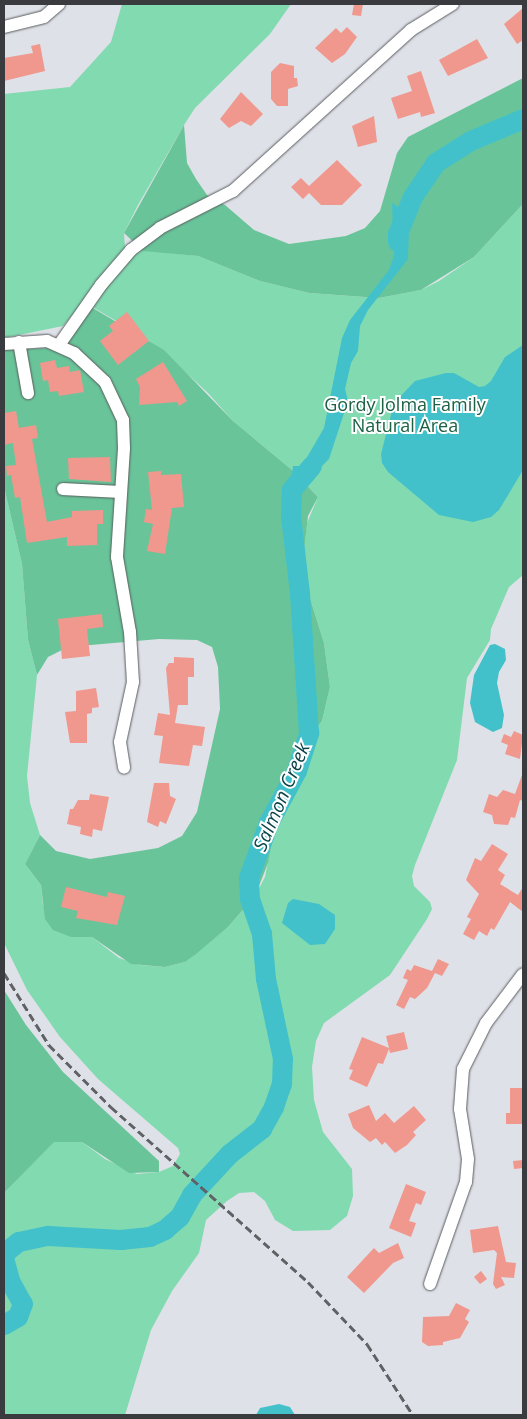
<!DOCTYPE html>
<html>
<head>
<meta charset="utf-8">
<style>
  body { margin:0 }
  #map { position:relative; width:527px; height:1419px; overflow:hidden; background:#dee1e7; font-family:"Open Sans",sans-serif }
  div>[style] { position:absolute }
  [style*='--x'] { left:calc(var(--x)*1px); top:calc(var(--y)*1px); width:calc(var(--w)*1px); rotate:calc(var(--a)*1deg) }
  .green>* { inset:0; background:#82dab0 }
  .forest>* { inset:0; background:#69c599 }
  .water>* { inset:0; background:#42c1cb }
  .river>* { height:20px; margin:-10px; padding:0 10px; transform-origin:10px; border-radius:10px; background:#42c1cb }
  .building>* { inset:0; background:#f0978e }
  .roads { filter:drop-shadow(0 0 1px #595c60) drop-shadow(0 0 1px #595c60) }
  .minor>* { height:12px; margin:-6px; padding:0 6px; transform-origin:6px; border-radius:6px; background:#fff }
  .rail>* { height:3px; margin-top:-1.5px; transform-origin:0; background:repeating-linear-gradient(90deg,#606165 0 8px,transparent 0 12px) }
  span { translate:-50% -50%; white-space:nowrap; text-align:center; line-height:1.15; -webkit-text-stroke:4px #fff; paint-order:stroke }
  .park-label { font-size:18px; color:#1c6144 }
  .water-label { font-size:19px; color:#0b4549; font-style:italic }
  .frame { position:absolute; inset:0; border:5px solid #3a3b3e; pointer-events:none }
</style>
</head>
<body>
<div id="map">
  <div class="green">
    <div style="clip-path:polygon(122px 4px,291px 4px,270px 34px,195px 108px,184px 125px,138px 205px,124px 233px,125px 248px,198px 256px,260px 281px,309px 293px,379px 298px,421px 290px,439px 281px,474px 257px,523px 204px,523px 575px,509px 587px,491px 629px,490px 640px,467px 678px,457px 760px,415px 865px,412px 876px,414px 886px,430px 902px,432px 909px,427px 919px,390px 975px,324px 1023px,316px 1041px,312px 1067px,314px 1100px,323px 1132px,352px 1169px,353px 1196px,347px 1216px,330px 1230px,293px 1231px,275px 1220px,265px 1201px,254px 1192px,239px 1193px,227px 1201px,206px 1220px,199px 1253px,172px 1291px,151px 1330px,125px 1415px,4px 1415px,4px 1193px,53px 1142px,82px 1142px,105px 1159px,137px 1174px,159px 1172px,173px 1166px,180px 1154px,178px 1148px,98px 1079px,60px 1037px,27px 990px,4px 943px,4px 487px,22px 564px,28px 640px,37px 675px,27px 776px,30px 803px,40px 835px,25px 864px,41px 885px,43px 905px,71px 937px,92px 937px,119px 958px,139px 965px,165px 967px,185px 962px,228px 927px,255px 896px,265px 877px,280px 800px,306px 741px,322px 721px,330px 687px,324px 643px,309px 595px,304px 551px,307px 523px,318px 497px,292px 470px,233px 421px,208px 393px,169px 357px,145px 338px,84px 302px,63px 326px,4px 338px,4px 94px,70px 87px,111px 42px)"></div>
  </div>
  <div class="forest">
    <div style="clip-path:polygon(523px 78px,523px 204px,474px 257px,421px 290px,379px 298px,309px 293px,260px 281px,198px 256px,143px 251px,124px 233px,184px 125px,187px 163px,196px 179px,207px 195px,225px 205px,254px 230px,289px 244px,346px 236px,365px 228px,380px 211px,397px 153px,408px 137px)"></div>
    <div style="clip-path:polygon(91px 307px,164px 350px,233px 421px,292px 470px,318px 497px,308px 516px,304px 551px,309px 595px,324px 643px,330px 687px,322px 721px,306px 741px,280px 800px,268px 863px,255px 896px,228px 927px,196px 954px,185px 962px,165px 967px,131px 964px,92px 937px,71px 937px,53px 930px,45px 919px,41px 885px,25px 864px,40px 835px,56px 851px,90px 859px,158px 848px,182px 836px,197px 812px,220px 709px,218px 667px,212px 647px,197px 640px,159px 639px,68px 647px,48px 657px,37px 675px,28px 640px,22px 564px,4px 487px,4px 350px,49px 348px)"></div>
    <div style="clip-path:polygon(4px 990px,26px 1025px,63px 1072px,159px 1161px,159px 1172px,129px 1173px,82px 1142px,54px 1142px,4px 1193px)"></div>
  </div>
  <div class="water">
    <div style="clip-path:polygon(392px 203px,400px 208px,409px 229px,408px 259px,368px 310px,360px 326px,358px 351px,351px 363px,345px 389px,348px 401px,329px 459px,308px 480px,290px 488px,293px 466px,300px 466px,306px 459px,324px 428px,342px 338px,350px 320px,389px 270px,394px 255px)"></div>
    <div style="clip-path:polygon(523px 345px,523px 470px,499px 510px,491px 517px,473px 522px,439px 515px,388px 472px,382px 463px,381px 454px,394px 403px,415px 381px,446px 373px,454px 373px,479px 387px,485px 386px,491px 381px,505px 357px)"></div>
    <div style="clip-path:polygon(495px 644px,505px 649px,506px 660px,499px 672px,497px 683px,504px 715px,502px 728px,493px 732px,475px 722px,470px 703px,474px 675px,490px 645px)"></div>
    <div style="clip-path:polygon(293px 899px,319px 904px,335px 915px,335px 929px,325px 944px,310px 945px,282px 923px,288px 903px)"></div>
    <div style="clip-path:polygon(279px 1404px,290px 1407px,295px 1415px,256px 1415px,260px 1408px)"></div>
  </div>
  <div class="river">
    <div style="--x:398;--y:242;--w:8;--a:-90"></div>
    <div style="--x:398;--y:234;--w:40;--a:-68"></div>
    <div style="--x:413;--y:197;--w:41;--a:-55.9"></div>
    <div style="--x:436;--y:163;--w:41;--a:-32.2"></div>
    <div style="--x:471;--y:141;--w:56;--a:-22.9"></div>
    <div style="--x:4;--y:1254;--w:19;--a:-39"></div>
    <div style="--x:19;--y:1242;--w:30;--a:-12"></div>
    <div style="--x:48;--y:1236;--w:73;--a:3.1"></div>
    <div style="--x:121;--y:1240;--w:29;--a:-6"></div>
    <div style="--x:150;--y:1237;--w:17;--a:-25"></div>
    <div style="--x:165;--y:1230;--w:20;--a:-41"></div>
    <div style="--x:180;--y:1217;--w:25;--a:-61"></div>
    <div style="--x:192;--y:1195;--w:56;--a:-47.2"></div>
    <div style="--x:230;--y:1154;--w:41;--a:-38"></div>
    <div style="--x:262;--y:1129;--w:25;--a:-61"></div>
    <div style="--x:274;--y:1107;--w:24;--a:-71"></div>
    <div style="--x:282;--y:1084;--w:25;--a:-88"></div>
    <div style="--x:283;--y:1059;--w:82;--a:-102"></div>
    <div style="--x:266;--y:979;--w:45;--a:-95.1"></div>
    <div style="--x:262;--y:934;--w:37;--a:-109"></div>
    <div style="--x:250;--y:899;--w:21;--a:-93"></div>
    <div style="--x:249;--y:878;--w:59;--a:-70"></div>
    <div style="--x:269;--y:823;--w:59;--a:-61.7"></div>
    <div style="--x:297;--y:771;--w:40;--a:-72"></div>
    <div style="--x:309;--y:733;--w:139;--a:-93.7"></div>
    <div style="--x:300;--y:594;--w:79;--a:-96.6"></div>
    <div style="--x:291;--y:516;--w:26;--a:-88"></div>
    <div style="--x:292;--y:490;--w:31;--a:-50"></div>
    <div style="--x:4;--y:1258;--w:24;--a:75"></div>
    <div style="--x:10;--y:1281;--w:26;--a:61"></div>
    <div style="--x:23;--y:1304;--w:14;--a:111"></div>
    <div style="--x:18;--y:1317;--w:16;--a:150"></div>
  </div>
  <div class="building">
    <div style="clip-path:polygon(354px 4px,363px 4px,361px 16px,352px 15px)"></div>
    <div style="clip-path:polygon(523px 8px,523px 40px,517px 44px,504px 24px)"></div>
    <div style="clip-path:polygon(347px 27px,357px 37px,345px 54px,332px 63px,315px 48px,336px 28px,341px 33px)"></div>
    <div style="clip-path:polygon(477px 39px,488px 58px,448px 76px,439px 60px)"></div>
    <div style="clip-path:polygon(40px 44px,45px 71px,4px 81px,4px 58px,33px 53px,31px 46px)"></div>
    <div style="clip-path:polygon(280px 63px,294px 66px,294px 78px,297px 78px,298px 86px,288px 89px,288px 106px,277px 106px,271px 99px,271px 72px)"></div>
    <div style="clip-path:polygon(421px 71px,435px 113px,421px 117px,420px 112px,398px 119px,391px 98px,412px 91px,407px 76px)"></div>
    <div style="clip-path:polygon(241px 92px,263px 114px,251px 126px,241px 121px,229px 128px,220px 119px)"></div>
    <div style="clip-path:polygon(374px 116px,377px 142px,358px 147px,352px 126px)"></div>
    <div style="clip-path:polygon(337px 160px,362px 185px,342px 205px,321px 205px,309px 193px,303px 199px,291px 187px,301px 178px,309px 186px)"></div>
    <div style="clip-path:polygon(127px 312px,149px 341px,118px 365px,100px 341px,113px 331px,109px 326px)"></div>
    <div style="clip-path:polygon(55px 360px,57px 368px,69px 366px,70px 372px,80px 370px,84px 392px,59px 396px,58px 391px,50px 392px,48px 380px,43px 381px,40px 363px)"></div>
    <div style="clip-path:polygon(163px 362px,187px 401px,179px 406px,177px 402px,139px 405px,140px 387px,136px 379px)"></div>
    <div style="clip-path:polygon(16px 411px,19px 428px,36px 425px,38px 438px,32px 439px,47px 522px,72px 517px,72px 511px,103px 510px,103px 524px,97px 524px,97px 545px,67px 546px,67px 537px,27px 543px,20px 497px,15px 498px,11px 475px,7px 476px,6px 466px,16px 465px,13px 443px,4px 445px,4px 413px)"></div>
    <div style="clip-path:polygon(110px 457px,111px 482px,69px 479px,68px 458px)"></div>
    <div style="clip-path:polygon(161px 471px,161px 475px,181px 474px,184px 507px,172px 508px,165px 554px,147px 551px,153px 524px,144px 522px,146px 509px,152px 510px,148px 472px)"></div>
    <div style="clip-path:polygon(102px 614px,103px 627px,87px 629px,90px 656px,62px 659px,58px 619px)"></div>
    <div style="clip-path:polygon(174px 657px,194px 658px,194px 677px,188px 677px,188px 705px,178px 705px,175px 723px,205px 727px,202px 746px,193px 745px,189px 766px,159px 763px,163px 736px,154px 735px,158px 713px,170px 715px,166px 668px,169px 663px,174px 663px)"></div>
    <div style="clip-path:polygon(96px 688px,99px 707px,92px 708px,92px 713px,87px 714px,87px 743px,70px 743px,65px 712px,76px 711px,76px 691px)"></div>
    <div style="clip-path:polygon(514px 731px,523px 735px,520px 759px,505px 754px,508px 745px,501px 742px,504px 734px,511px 737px)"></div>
    <div style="clip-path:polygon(522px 775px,523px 801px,520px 800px,515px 818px,511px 817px,508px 825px,494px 824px,492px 815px,483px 812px,489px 794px,497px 797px,503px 790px,515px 794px)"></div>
    <div style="clip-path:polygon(154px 783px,169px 783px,170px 796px,176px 799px,166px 824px,160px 821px,158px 827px,147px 822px)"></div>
    <div style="clip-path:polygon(90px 794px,109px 797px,102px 831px,93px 829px,92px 837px,80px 834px,81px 827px,67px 824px,70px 809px,73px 809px,78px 800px,89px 800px)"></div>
    <div style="clip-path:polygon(492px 844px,508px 854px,498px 870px,505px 875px,500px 884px,518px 895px,523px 887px,523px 912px,510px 902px,494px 930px,491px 928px,487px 936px,479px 931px,474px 940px,463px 934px,471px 919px,467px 917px,479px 894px,466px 880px,475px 858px,481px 861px)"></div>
    <div style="clip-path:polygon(66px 887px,107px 897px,108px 892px,125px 896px,117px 925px,76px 918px,78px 911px,61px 907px)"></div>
    <div style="clip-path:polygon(438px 959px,449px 964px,442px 976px,435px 973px,427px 988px,415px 999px,410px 997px,404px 1009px,396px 1005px,408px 980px,403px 978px,407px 969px,411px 971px,414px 965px,432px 971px)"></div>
    <div style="clip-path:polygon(404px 1032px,408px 1049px,390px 1053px,389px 1049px,383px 1064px,378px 1063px,367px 1087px,349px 1079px,353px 1070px,349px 1069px,362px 1037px,389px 1048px,386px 1036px)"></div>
    <div style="clip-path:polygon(510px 1088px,523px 1088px,523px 1124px,506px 1124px,506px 1113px,510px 1113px)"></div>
    <div style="clip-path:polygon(369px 1105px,376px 1121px,385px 1113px,394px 1123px,414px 1106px,426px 1120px,413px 1132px,416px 1135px,407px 1145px,395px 1153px,385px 1142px,382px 1145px,376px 1138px,370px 1142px,353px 1128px,348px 1114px)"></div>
    <div style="clip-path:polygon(523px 1160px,523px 1168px,514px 1169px,513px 1161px)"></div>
    <div style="clip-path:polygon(406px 1184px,426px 1192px,421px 1205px,416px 1203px,409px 1221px,416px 1223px,411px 1237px,389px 1228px)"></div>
    <div style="clip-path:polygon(498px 1226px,506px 1262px,516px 1263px,514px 1278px,501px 1277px,505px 1285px,496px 1289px,493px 1284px,497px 1253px,494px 1250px,473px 1253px,470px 1230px)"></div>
    <div style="clip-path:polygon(398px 1243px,404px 1258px,393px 1263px,364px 1293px,347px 1277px,374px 1248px,379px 1253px)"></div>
    <div style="clip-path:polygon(481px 1271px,487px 1279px,480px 1284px,474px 1277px)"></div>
    <div style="clip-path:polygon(456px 1303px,470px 1310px,465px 1319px,469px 1322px,460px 1338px,443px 1342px,443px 1345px,428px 1346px,422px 1342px,423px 1317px,449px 1316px)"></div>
  </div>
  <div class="roads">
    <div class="minor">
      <div style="--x:4;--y:27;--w:41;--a:-14"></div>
      <div style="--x:44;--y:17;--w:20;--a:-41"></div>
      <div style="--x:19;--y:342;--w:52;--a:80"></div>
      <div style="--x:4;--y:344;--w:43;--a:-4"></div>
      <div style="--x:47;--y:341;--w:30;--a:24"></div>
      <div style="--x:74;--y:353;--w:42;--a:43.1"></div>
      <div style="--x:105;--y:382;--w:42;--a:64.7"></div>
      <div style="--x:123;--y:420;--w:28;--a:88"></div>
      <div style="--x:124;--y:448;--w:109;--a:93.7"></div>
      <div style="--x:117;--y:557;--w:76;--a:80.2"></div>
      <div style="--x:130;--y:632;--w:50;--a:86.6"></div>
      <div style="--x:133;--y:682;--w:61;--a:102.2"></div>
      <div style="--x:120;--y:742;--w:26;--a:81"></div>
      <div style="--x:59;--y:345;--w:73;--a:-55"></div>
      <div style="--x:101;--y:285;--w:46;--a:-49.4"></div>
      <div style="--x:131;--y:250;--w:36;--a:-37"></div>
      <div style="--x:160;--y:228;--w:82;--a:-26.9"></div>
      <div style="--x:233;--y:191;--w:240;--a:-42.1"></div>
      <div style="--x:411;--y:30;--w:49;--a:-31.8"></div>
      <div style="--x:63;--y:489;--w:57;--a:3"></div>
      <div style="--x:430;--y:1284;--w:108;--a:-70.6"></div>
      <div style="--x:466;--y:1182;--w:23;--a:-85"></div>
      <div style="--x:468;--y:1159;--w:51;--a:-99.1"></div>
      <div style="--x:460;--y:1109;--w:40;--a:-85.7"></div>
      <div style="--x:463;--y:1069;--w:51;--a:-63.4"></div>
      <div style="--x:486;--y:1023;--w:61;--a:-52.9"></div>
    </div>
  </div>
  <div class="rail">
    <div style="--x:4;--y:973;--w:85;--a:58"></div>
    <div style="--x:49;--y:1045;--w:88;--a:45"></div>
    <div style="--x:111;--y:1107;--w:264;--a:41.6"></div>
    <div style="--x:308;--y:1282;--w:86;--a:46.4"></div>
    <div style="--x:367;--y:1344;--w:85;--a:57.1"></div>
  </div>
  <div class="park-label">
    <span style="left:405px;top:415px">Gordy Jolma Family<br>Natural Area</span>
  </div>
  <div class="water-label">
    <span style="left:282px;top:797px;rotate:-67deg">Salmon Creek</span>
  </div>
  <div class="frame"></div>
</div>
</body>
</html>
